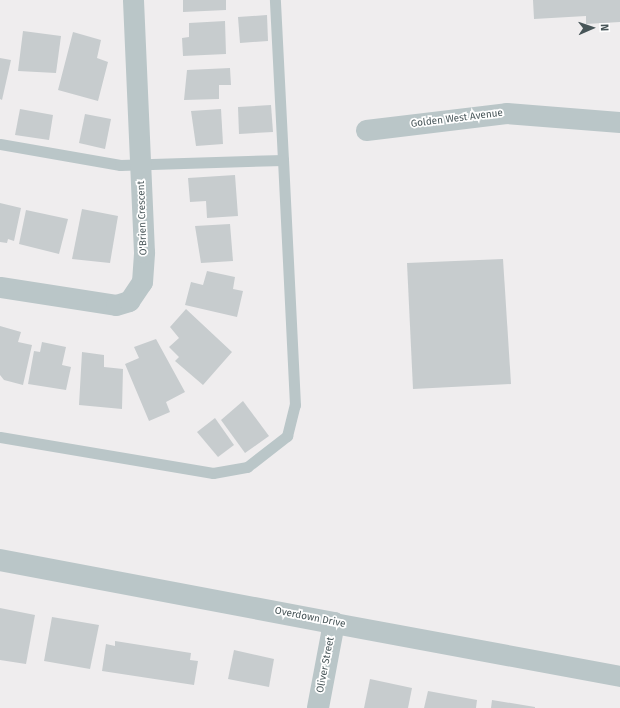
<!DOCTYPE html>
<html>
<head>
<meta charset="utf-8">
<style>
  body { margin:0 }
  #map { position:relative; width:620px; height:708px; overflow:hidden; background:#efedee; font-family:"Fira Sans",sans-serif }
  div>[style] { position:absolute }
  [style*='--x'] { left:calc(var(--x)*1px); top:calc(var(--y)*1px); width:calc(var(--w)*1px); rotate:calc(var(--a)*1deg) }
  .building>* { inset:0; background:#c7ccce }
  .service>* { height:11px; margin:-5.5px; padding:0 5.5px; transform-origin:5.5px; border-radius:5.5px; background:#bac6c8 }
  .minor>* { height:21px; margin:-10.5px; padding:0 10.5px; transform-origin:10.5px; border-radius:10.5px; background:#bac6c8 }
  .tertiary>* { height:22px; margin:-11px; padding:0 11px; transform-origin:11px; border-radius:11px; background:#bac6c8 }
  span { translate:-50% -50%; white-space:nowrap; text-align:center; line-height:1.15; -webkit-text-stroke:3.5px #fff; paint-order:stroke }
  .street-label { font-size:10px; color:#475558 }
  .north { position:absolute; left:572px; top:8px; width:40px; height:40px; -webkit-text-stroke:3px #fff; paint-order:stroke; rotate:88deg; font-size:11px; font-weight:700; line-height:16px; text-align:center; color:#475558 }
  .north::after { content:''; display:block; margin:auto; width:14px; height:18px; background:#475558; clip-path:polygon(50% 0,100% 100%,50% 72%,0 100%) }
</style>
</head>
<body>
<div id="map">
  <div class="building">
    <div style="clip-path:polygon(183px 0,226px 0,226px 10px,183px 12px)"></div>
    <div style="clip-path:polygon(533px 0,620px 0,620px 22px,586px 24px,586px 16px,534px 19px)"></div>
    <div style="clip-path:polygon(267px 15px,268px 41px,240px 43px,238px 17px)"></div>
    <div style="clip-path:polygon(225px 21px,226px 54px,183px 56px,182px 38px,189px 37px,189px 23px)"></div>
    <div style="clip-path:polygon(23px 31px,61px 36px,56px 73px,18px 71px)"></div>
    <div style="clip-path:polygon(73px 32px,101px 40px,97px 58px,108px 62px,98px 101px,58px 90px)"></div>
    <div style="clip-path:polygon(0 58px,11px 60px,2px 100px,0 99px)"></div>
    <div style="clip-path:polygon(230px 68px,231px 85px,219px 85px,219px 99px,184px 100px,187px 70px)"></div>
    <div style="clip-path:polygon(271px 105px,273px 132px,239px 134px,238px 107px)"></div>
    <div style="clip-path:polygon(20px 109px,53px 115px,49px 140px,15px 135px)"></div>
    <div style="clip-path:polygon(221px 109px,223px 144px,196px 146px,191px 111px)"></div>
    <div style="clip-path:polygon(85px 114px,111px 119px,105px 149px,79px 143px)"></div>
    <div style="clip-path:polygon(235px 175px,238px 216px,207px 218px,206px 201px,190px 202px,188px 178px)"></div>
    <div style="clip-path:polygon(0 203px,21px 208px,14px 241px,8px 239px,7px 243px,0 242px)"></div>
    <div style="clip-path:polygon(82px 209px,118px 216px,110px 263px,72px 259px)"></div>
    <div style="clip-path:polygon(26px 210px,68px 219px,59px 254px,19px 244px)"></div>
    <div style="clip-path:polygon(230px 224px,233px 261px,201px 263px,195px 226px)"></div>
    <div style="clip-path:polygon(503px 259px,511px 384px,413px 389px,407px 263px)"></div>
    <div style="clip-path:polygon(207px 271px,235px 277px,233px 289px,243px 291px,237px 317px,185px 305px,191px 282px,203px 285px)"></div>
    <div style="clip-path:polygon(186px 309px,232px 352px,203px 385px,175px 361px,179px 357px,169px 347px,179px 338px,170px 327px)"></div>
    <div style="clip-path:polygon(0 326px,21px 332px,18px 342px,32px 345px,23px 385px,4px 380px,0 375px)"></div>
    <div style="clip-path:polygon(156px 339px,185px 392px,166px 402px,170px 412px,149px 421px,125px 364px,139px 358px,134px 347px)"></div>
    <div style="clip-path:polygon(42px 342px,66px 347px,62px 365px,71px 367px,66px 390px,28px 384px,34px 351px,40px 352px)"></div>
    <div style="clip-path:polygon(82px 352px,104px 355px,104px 367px,123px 369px,122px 409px,79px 405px)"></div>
    <div style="clip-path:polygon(243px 401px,269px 436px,245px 453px,221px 420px)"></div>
    <div style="clip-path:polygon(215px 418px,234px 445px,218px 457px,197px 432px)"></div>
    <div style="clip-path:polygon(0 608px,35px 615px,26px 664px,0 660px)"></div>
    <div style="clip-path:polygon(52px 617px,99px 625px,90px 669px,44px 661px)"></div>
    <div style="clip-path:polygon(115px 641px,191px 653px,190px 660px,198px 661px,194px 685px,102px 671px,106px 644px,115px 646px)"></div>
    <div style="clip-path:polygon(234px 650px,274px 659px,269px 687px,228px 679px)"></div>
    <div style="clip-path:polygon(370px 679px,412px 688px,408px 708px,364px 708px)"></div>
    <div style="clip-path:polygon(428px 691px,477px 700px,476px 708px,424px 708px)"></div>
    <div style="clip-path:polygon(492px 700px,535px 707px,535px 708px,491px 708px)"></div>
  </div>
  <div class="service">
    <div style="--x:0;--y:144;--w:122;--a:9.9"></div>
    <div style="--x:120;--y:165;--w:163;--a:-1.8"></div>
    <div style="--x:283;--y:160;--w:160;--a:-92.9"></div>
    <div style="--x:0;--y:437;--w:216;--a:9.6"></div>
    <div style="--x:213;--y:473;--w:35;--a:-10"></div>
    <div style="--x:247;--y:467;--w:51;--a:-37.8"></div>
    <div style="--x:287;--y:436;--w:32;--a:-76"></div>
    <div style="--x:295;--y:405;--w:245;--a:-92.8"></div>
  </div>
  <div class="minor">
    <div style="--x:366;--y:130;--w:141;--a:-6.9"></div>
    <div style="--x:506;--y:113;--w:114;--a:4.5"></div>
    <div style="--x:0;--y:287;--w:117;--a:8.8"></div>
    <div style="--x:116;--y:305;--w:14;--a:-17"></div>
    <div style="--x:129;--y:301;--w:23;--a:-56"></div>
    <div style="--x:142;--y:282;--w:30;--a:-86"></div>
    <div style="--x:144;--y:252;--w:252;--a:-92.5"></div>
    <div style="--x:334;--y:623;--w:291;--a:10.5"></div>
  </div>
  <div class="tertiary">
    <div style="--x:0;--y:560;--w:340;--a:10.7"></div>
    <div style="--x:334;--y:623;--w:86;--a:100.7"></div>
  </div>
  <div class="street-label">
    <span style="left:457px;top:119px;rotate:-7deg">Golden West Avenue</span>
    <span style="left:143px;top:218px;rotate:-92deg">O'Brien Crescent</span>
    <span style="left:310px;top:618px;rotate:11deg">Overdown Drive</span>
    <span style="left:326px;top:665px;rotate:-79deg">Oliver Street</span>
  </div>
  <div class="north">N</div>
</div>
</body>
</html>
